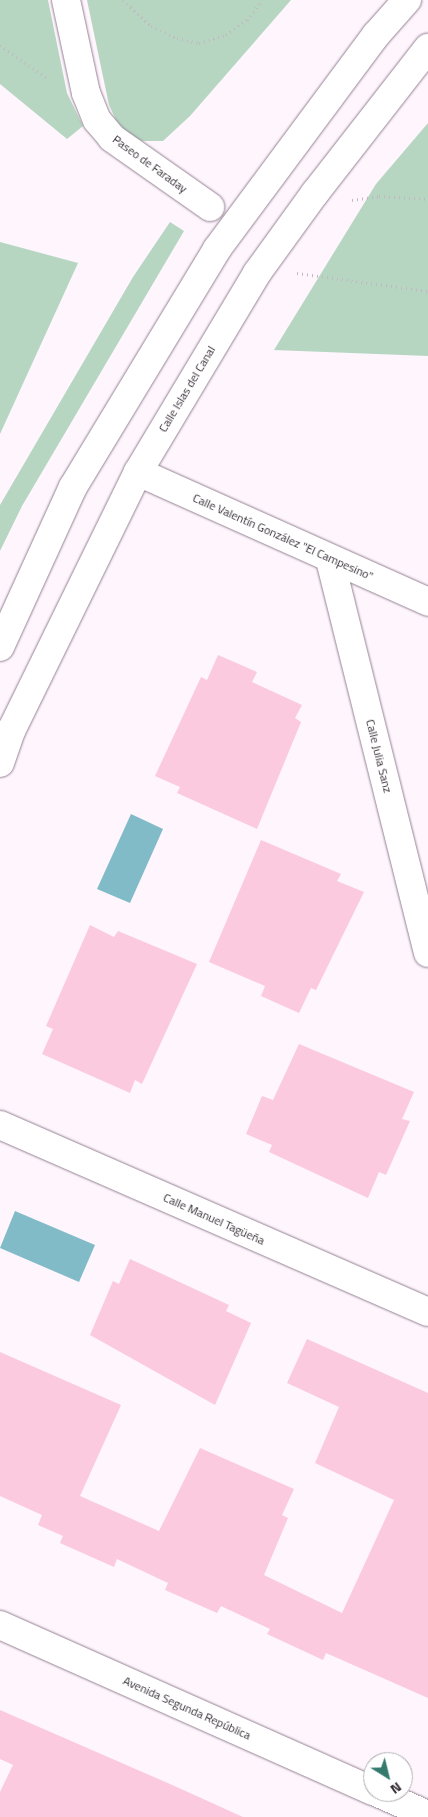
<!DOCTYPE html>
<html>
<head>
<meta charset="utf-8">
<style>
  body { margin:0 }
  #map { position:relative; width:428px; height:1817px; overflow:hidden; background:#fef5fd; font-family:"Titillium Web",sans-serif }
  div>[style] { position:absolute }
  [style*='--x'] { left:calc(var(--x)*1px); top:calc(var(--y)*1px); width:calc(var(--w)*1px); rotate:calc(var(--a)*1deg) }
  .green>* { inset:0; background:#b6d6c2 }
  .water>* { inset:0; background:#82bbc8 }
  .building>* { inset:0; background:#fccade }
  .path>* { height:3px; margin-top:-1.5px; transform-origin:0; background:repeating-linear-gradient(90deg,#c1b9c1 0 1px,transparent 0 5px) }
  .roads { filter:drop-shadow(0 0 1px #948192) drop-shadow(0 0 1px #948192) }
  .street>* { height:28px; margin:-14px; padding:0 14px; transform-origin:14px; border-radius:14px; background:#fff }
  .secondary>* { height:28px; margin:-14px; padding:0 14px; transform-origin:14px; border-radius:14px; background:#fff }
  span { translate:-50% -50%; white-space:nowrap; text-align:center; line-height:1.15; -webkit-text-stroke:4px #fff; paint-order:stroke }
  .street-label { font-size:12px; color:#362e36 }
  .north { position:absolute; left:363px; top:1752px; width:50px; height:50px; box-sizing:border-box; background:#fff; border:1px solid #afabaf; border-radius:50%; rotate:144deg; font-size:14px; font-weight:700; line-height:20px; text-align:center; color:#362e36 }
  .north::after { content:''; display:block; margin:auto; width:18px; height:22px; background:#35796d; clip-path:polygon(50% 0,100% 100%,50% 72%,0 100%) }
</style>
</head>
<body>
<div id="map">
  <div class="green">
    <div style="clip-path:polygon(0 0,48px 0,67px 93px,83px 126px,67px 139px,0 84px)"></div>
    <div style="clip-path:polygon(87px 0,291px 0,190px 116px,163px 141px,142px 141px,126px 132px,116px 120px,109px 105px)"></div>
    <div style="clip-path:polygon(428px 123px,428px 356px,274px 350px,376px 184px)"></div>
    <div style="clip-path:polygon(170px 222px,184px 231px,22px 506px,0 551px,0 505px,133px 277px)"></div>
    <div style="clip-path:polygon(0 242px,78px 263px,0 434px)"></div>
  </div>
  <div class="water">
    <div style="clip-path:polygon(131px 814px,163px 829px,130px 903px,97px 889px)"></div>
    <div style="clip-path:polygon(15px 1211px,95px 1245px,79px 1282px,0 1248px)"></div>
  </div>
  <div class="building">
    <div style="clip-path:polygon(218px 655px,257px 672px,252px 682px,302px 705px,295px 718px,301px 722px,257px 829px,177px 793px,180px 787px,155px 776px,201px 677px,207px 680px)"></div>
    <div style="clip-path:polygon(261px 840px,341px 874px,337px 881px,364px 892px,316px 990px,311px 988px,299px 1013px,261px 996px,265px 986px,209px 962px)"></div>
    <div style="clip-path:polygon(90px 925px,114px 937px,118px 931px,197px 964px,142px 1084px,135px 1080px,130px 1093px,42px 1054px,53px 1029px,46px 1026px)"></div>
    <div style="clip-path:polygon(299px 1044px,414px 1092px,402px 1119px,410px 1121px,386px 1175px,379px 1172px,368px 1198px,269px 1152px,272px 1145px,246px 1134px,262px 1096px,273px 1100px)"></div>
    <div style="clip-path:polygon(130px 1259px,229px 1305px,226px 1311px,251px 1323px,215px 1405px,90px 1335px,113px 1281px,119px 1284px)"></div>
    <div style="clip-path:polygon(307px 1339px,428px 1393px,428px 1698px,326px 1653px,323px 1660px,267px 1634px,270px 1629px,221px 1606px,217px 1613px,165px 1590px,168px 1583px,117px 1559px,114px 1567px,60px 1543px,63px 1536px,38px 1525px,42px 1515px,0 1496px,0 1352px,121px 1405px,80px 1496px,159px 1531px,200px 1448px,294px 1489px,282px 1515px,288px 1518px,264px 1575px,342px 1613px,394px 1500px,315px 1463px,339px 1407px,287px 1383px)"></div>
    <div style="clip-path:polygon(0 1710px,170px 1784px,243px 1817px,0 1817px,0 1792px,13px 1765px,0 1759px)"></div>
  </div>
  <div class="path">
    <div style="--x:123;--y:0;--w:38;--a:43"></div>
    <div style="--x:151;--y:26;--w:29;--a:25"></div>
    <div style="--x:177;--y:38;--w:23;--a:13"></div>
    <div style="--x:199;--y:43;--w:28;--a:-17"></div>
    <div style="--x:226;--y:35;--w:26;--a:-36"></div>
    <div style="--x:247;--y:20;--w:25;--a:-53"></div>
    <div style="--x:0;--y:45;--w:59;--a:35.3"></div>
    <div style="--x:352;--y:200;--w:27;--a:-8"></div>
    <div style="--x:379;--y:196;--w:49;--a:3.5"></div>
    <div style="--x:297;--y:273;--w:132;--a:7.8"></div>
  </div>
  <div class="roads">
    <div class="street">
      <div style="--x:66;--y:0;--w:95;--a:77.9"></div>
      <div style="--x:86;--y:93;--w:29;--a:68"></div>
      <div style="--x:97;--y:120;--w:23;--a:50"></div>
      <div style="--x:112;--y:138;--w:120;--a:35.1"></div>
      <div style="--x:138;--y:472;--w:318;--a:24.1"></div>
      <div style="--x:330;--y:560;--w:405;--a:76"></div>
      <div style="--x:0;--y:1125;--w:467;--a:23.6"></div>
    </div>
    <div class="secondary">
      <div style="--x:0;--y:647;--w:176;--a:-65.5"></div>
      <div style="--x:73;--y:487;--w:278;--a:-58.8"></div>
      <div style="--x:217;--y:249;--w:267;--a:-53.4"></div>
      <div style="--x:376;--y:35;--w:47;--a:-48.5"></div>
      <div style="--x:0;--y:763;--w:36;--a:-71"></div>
      <div style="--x:12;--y:729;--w:286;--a:-63.9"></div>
      <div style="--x:138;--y:472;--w:232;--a:-59.1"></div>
      <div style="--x:257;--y:273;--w:99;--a:-54.1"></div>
      <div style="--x:315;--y:193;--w:184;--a:-52.1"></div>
      <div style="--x:0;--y:1625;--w:408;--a:24"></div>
      <div style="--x:376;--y:1792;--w:57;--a:23.9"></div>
    </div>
  </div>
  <div class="street-label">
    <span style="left:150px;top:164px;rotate:36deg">Paseo de Faraday</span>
    <span style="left:187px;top:389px;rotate:-59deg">Calle Islas del Canal</span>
    <span style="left:283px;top:537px;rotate:24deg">Calle Valentín González "El Campesino"</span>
    <span style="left:379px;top:756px;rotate:76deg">Calle Julia Sanz</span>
    <span style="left:214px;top:1219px;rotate:24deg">Calle Manuel Tagüeña</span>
    <span style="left:187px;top:1708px;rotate:24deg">Avenida Segunda República</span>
  </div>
  <div class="north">N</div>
</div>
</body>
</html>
